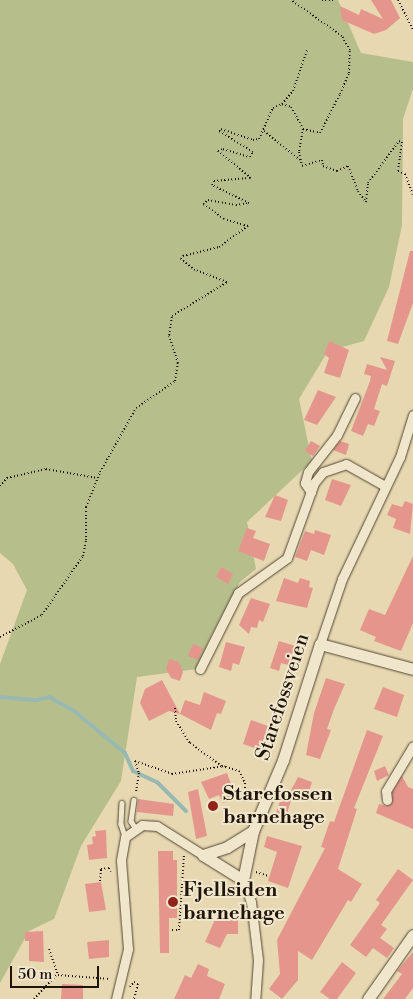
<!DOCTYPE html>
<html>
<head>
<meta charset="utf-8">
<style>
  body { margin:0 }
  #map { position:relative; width:413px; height:999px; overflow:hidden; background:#e7d8b1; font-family:"Libre Bodoni",serif }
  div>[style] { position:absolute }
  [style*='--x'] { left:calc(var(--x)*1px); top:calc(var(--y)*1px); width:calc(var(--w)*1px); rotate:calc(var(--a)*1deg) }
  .green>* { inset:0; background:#b6bf8c }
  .stream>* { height:4px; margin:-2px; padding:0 2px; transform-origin:2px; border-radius:2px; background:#98b9b2 }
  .building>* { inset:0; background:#e5968c }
  .path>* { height:2px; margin-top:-1px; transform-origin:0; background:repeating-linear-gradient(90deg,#1f1409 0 1px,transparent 0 3.5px) }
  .roads { filter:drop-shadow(0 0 1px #514533) drop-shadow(0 0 1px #514533) }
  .service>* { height:4.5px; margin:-2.25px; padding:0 2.25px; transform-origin:2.25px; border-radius:2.25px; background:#efe6cc }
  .minor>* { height:9px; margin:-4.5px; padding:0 4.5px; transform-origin:4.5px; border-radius:4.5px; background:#efe6cc }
  .tertiary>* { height:11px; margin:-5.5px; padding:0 5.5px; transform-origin:5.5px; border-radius:5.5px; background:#efe6cc }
  .dots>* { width:14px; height:14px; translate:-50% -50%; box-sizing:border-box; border:2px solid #efe6cc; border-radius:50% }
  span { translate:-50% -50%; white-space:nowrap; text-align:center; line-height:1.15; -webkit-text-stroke:4px #efe6cc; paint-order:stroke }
  .street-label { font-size:20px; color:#1f1409 }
  .poi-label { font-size:20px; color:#1f1409; font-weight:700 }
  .left { translate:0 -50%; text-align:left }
  .scale { position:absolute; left:10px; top:966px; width:89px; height:22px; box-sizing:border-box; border:2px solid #1f1409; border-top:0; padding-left:6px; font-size:15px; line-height:18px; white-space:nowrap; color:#1f1409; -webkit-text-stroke:4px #efe6cc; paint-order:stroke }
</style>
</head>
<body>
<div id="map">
  <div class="green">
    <div style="clip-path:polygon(0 0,338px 0,361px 53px,413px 62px,413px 89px,403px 119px,402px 225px,389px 287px,364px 341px,328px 351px,299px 399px,312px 461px,247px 522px,256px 569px,240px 582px,210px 638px,197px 669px,137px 677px,121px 781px,81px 846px,54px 919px,29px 931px,0 983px,0 664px,27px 590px,13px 564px,0 553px)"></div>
  </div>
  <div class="stream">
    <div style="--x:0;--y:697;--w:37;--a:5"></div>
    <div style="--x:37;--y:700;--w:12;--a:-14"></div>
    <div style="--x:49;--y:697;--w:29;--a:29"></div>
    <div style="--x:74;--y:711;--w:66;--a:39.5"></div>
    <div style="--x:125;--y:753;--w:20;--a:66"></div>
    <div style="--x:133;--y:771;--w:26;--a:25"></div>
    <div style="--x:157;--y:782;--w:41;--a:45"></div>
  </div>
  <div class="building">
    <div style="clip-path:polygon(371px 0,391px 0,400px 18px,386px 30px,374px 34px,342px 20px,340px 6px,359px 15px,361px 9px,383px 19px)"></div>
    <div style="clip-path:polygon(410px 251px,413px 251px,413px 303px,398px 344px,387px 341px)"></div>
    <div style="clip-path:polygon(329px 341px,349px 350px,340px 378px,324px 373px,329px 358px,324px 354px)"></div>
    <div style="clip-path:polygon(380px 357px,395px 361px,387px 386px,382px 384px,374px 409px,380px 411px,374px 426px,368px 424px,363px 436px,351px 431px,370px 381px,371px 376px,364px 374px,367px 364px,387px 370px)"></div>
    <div style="clip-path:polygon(318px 390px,336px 397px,317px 425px,304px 420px)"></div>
    <div style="clip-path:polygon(311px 441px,320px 446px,313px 456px,305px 451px)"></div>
    <div style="clip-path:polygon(340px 441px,349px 444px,346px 455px,333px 450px)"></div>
    <div style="clip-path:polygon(332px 479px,351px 485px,341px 506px,325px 500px)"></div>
    <div style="clip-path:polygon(275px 495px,288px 500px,281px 521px,265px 517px)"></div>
    <div style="clip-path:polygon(405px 501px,413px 504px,410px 534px,393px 528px,396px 519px,387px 515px,392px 504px,402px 507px)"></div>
    <div style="clip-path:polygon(247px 528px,256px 531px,253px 538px,270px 544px,264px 561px,238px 551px)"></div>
    <div style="clip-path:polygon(315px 530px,331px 535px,324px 555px,311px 550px,307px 561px,295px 557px,305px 531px,314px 534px)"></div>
    <div style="clip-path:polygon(413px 556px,413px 623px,401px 651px,374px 641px,376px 637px,360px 630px,369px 609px,385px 615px)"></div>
    <div style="clip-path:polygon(221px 567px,233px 574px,228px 584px,216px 577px)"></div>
    <div style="clip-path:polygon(284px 578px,298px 583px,300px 578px,310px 581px,309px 587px,313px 588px,307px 608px,276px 601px)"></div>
    <div style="clip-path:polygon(251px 598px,270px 604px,263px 622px,259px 620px,257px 628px,251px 627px,249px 634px,239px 625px)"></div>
    <div style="clip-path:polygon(279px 641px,295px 646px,288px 665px,281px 663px,279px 671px,270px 668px)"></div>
    <div style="clip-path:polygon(226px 642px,245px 647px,239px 665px,233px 663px,231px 671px,219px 667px)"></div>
    <div style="clip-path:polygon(193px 644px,203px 648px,198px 660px,188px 656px)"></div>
    <div style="clip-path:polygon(169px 659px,179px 662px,183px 672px,180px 681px,171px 678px,166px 669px)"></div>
    <div style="clip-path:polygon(326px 678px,345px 684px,334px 709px,327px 729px,331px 730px,320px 759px,306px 755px,314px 713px)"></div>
    <div style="clip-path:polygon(162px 680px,180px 714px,169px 711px,149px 721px,140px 703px,145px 689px)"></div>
    <div style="clip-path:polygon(383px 687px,404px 695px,397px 717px,374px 709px)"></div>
    <div style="clip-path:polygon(204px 692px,226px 701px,221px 714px,217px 713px,211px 730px,180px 714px,185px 700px,200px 705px)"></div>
    <div style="clip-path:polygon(251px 720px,268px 726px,260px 750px,243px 744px)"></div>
    <div style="clip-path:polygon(367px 730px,383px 736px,354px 808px,357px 809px,338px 869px,362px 884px,351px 902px,348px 900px,312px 960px,298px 951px,298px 980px,282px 999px,269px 989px,280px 974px,277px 940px,325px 848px,321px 847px,330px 821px,334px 822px)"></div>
    <div style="clip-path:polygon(385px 766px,389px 775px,377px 781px,374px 771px)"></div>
    <div style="clip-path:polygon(227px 773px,236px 798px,223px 803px,219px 795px,209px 799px,201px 782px)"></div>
    <div style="clip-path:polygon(402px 776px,408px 787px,413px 789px,413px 829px,376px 813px,379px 804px,386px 806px,392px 803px,392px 792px)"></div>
    <div style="clip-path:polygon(298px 777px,312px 782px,306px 802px,292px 798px,286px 816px,276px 813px,283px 792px,289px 794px)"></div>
    <div style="clip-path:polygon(198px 789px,207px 836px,196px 839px,188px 792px)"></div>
    <div style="clip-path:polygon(138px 799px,174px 804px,173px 816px,137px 812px)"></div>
    <div style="clip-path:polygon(106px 830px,107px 858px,89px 860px,87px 845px,93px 844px,92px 837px,96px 836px,95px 831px)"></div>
    <div style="clip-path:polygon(267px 836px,302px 846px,288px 888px,268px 881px,277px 852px,264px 847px)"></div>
    <div style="clip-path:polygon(158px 851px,173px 851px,173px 860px,177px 860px,177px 918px,169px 918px,169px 953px,160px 953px)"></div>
    <div style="clip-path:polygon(398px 869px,413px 880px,381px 925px,387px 929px,380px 938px,394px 948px,387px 958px,373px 948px,366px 957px,350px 945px,380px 903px,376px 900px)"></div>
    <div style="clip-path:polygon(101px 882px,106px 910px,89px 912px,85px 884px)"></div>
    <div style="clip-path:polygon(217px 915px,238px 919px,238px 934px,227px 934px,220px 948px,205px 942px)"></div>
    <div style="clip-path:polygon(43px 931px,44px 962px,29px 961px,29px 941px,25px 941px,25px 932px)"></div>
    <div style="clip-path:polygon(109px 940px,109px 957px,89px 959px,87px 942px)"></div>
    <div style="clip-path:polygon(413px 952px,413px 988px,405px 999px,383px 999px,402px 974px,397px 971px)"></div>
    <div style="clip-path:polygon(342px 962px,356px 973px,337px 999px,330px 999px,320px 992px)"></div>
    <div style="clip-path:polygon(198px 964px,209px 969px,207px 976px,225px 984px,219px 999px,174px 999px,185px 975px,191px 978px)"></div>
    <div style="clip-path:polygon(62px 984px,83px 985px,83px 999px,61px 999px)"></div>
  </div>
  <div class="path">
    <div style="--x:322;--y:0;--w:12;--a:0"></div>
    <div style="--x:398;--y:0;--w:33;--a:63"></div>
    <div style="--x:282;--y:104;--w:17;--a:-50"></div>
    <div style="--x:293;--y:91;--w:43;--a:-71.1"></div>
    <div style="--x:303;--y:129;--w:23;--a:100"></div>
    <div style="--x:299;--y:152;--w:14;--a:78"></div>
    <div style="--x:302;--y:166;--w:21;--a:-17"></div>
    <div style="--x:322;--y:160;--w:6;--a:81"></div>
    <div style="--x:323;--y:166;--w:15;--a:20"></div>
    <div style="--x:337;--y:171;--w:12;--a:-24"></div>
    <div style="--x:348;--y:166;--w:27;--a:68"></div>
    <div style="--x:358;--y:191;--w:14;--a:54"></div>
    <div style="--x:366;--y:202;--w:19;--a:-84"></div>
    <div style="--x:368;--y:183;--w:52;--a:-53.6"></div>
    <div style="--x:399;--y:141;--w:3;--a:18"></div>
    <div style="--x:402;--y:142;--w:29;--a:98"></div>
    <div style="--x:398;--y:171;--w:8;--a:23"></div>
    <div style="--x:405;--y:174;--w:22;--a:69"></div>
    <div style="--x:264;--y:131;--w:46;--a:38.9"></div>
    <div style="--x:0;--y:486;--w:11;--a:-49"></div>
    <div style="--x:7;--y:478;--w:40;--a:-13"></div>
    <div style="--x:46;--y:469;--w:52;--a:10"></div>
    <div style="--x:0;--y:637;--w:47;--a:-27.6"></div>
    <div style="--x:42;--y:615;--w:72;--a:-55.2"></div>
    <div style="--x:83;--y:556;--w:16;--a:-79"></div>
    <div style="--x:86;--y:540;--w:33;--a:-90"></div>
    <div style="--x:86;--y:507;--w:38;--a:-68"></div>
    <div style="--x:100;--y:472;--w:73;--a:-60.6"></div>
    <div style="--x:136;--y:408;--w:47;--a:-34.7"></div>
    <div style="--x:175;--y:381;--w:18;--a:-81"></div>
    <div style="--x:178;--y:363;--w:29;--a:-108"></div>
    <div style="--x:169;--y:335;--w:19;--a:-81"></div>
    <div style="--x:172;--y:316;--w:65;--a:-31.7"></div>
    <div style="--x:227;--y:282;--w:34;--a:-159"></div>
    <div style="--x:195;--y:270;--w:18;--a:-142"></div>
    <div style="--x:181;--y:259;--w:4;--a:-56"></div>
    <div style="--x:183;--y:256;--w:37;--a:-14"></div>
    <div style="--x:219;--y:247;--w:36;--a:-36"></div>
    <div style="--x:248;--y:226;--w:25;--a:-164"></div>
    <div style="--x:224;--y:219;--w:26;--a:-144"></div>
    <div style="--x:203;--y:204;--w:6;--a:-39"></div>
    <div style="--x:208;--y:200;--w:28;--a:10"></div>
    <div style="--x:236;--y:205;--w:13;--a:-9"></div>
    <div style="--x:249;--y:203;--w:41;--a:-154.1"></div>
    <div style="--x:212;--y:185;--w:4;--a:-63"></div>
    <div style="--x:214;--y:181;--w:37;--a:-5"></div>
    <div style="--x:251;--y:178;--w:43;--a:-140.7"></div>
    <div style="--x:218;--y:151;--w:5;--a:-22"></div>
    <div style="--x:223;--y:149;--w:28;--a:17"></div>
    <div style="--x:250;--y:157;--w:6;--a:-59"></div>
    <div style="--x:253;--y:152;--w:40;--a:-148"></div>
    <div style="--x:219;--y:131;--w:3;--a:-45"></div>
    <div style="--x:221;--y:129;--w:34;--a:19"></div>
    <div style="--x:253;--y:140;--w:6;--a:-9"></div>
    <div style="--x:259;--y:139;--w:34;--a:-66"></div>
    <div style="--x:273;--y:108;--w:10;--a:-24"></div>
    <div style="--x:282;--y:104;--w:9;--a:18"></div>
    <div style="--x:291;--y:107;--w:25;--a:61"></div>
    <div style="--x:303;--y:129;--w:17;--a:13"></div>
    <div style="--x:320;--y:133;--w:44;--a:-62.9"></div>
    <div style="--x:340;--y:94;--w:23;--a:-67"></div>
    <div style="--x:349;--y:73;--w:23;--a:-88"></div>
    <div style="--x:350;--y:50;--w:16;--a:-120"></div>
    <div style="--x:342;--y:36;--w:62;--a:-144.8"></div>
    <div style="--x:175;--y:708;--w:13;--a:86"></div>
    <div style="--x:176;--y:721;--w:26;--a:58"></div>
    <div style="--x:190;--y:743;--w:39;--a:36"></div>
    <div style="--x:222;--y:766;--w:18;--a:16"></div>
    <div style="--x:239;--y:771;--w:13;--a:63"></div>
    <div style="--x:245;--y:783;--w:19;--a:90"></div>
    <div style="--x:135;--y:761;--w:39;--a:19"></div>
    <div style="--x:172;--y:774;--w:53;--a:-8.7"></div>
    <div style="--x:135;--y:761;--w:13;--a:72"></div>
    <div style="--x:139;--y:773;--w:19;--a:99"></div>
    <div style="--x:256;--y:872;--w:13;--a:18"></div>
    <div style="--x:100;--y:881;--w:12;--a:-85"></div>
    <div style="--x:101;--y:869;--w:8;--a:-7"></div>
    <div style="--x:109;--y:868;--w:4;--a:63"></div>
    <div style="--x:172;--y:930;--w:7;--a:0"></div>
    <div style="--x:179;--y:930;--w:75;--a:-86.2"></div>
    <div style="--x:49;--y:949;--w:28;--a:71"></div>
    <div style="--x:58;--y:975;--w:52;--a:4.4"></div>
    <div style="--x:130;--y:987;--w:6;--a:-51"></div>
    <div style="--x:134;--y:982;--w:4;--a:27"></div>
    <div style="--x:138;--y:984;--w:16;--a:105"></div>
    <div style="--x:34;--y:999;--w:33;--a:-47"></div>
  </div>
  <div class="roads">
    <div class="service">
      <div style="--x:134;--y:800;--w:21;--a:98"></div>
      <div style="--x:131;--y:821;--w:9;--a:58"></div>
      <div style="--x:122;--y:803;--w:21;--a:93"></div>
      <div style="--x:121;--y:824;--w:13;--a:72"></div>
    </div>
    <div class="minor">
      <div style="--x:311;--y:492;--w:11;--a:-124"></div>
      <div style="--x:305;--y:483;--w:11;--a:-75"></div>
      <div style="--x:308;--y:472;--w:47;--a:-51.9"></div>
      <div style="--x:337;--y:435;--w:41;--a:-64.1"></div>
      <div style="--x:320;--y:644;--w:69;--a:-71.3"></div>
      <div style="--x:342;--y:579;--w:135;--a:-64.6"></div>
      <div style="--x:400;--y:457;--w:44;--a:-72.8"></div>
      <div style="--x:200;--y:669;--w:85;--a:-63.4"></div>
      <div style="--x:238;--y:593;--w:60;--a:-35.5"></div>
      <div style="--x:287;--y:558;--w:80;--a:-70.2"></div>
      <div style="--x:314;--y:483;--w:14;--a:-51"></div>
      <div style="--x:323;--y:472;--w:24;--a:-19"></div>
      <div style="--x:346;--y:464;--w:45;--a:29.4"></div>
      <div style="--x:387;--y:800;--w:9;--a:-96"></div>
      <div style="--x:386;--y:791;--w:52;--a:-59"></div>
      <div style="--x:243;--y:880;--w:23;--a:70"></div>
      <div style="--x:251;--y:902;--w:58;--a:83.1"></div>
      <div style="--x:258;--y:960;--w:39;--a:94"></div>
      <div style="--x:116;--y:999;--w:51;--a:-76.5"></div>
      <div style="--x:128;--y:949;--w:89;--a:-94.5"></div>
      <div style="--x:121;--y:860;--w:23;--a:-80"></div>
      <div style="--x:125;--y:837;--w:21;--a:-35"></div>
      <div style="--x:142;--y:825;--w:15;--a:4"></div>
      <div style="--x:157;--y:826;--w:54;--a:32.2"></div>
    </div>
    <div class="tertiary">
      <div style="--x:203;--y:855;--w:47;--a:32"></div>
      <div style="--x:243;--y:880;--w:50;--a:-78.5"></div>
      <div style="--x:253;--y:831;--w:77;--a:-67.1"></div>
      <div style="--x:283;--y:760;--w:122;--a:-72.3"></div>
      <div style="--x:320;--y:644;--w:96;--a:15"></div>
      <div style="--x:203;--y:855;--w:25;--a:-18"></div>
      <div style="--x:227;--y:847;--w:31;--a:-32"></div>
      <div style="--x:368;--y:999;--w:78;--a:-54.9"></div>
    </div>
  </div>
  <div class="dots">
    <div style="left:213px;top:806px;background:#8f2418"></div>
    <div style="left:173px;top:902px;background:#8f2418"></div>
  </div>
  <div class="street-label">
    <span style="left:283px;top:697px;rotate:-72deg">Starefossveien</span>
  </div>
  <div class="poi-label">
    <span class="left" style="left:223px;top:806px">Starefossen<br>barnehage</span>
    <span class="left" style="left:183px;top:902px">Fjellsiden<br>barnehage</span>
  </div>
  <div class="scale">50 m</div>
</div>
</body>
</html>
